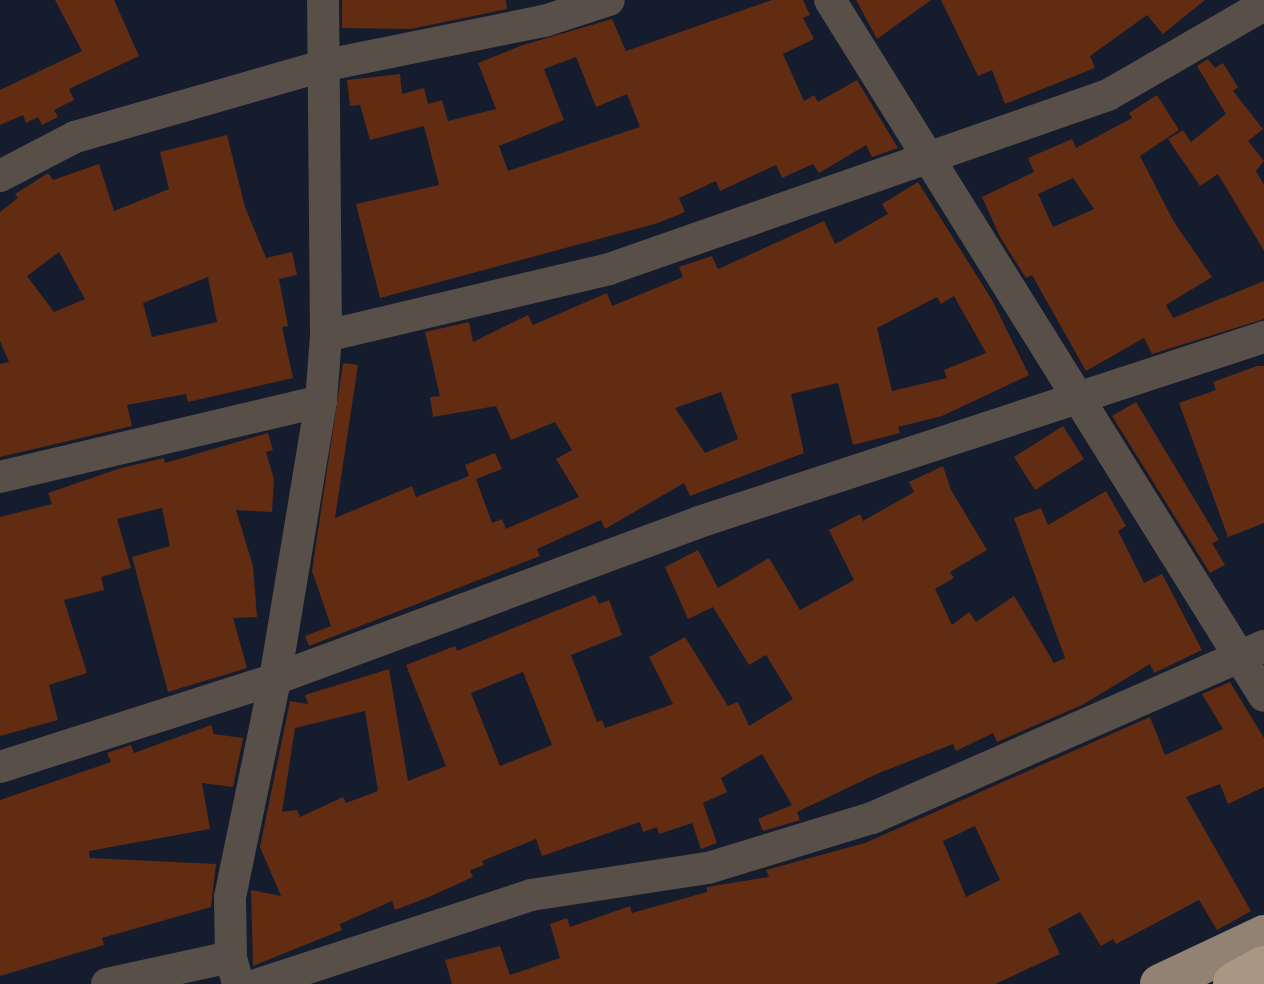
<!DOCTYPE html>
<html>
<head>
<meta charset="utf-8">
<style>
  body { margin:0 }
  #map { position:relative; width:1264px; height:984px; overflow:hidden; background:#141c2d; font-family:"PT Sans Narrow",sans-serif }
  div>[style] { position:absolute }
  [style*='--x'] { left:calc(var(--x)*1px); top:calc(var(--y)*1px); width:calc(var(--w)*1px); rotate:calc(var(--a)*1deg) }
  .building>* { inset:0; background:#612c11 }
  .minor>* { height:32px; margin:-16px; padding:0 16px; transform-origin:16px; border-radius:16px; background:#574f48 }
  .major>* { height:40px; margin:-20px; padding:0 20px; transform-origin:20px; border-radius:20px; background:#928273 }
  .highway>* { height:44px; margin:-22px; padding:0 22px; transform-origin:22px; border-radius:22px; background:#a99783 }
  span { translate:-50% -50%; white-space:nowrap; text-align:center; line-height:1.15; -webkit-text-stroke:7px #0b1223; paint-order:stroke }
</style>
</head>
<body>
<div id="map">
  <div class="building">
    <div style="clip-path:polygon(55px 0,114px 0,139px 56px,69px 89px,74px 100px,54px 110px,58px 117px,42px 125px,38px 117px,26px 123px,23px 115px,0 125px,0 90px,82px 51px)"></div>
    <div style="clip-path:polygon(342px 0,506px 0,507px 9px,411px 29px,342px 28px)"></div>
    <div style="clip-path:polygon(evenodd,772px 0,803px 0,810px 15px,803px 18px,814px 39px,783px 54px,804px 101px,814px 95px,818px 102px,857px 80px,898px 148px,872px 157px,866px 145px,819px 173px,813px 164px,782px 178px,776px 165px,720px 191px,716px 181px,679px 198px,685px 212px,658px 223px,380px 298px,356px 204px,439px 185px,424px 126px,370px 140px,360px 105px,350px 106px,347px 80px,400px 74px,402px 94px,424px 88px,428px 104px,442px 100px,448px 121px,496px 109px,478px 63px,523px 45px,612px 19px,626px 51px,772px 0,576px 57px,596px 107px,627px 94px,640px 127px,508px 171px,499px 146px,564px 120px,544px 69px,576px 57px)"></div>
    <div style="clip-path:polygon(856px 0,931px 0,877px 39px)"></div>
    <div style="clip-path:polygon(941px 0,1205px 0,1163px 34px,1147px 15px,1090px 56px,1095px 68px,1005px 104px,992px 70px,978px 76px)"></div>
    <div style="clip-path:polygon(1208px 59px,1215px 68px,1223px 63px,1238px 87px,1233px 91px,1263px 129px,1248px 141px,1264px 161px,1256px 171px,1264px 185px,1264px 251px,1218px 174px,1200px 186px,1168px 139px,1183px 130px,1191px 142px,1226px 114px,1197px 66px)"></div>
    <div style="clip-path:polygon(evenodd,1157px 95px,1179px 130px,1140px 156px,1174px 222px,1212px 277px,1166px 305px,1173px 318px,1264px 281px,1264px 319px,1152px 354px,1144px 338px,1086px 371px,1032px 275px,1026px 278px,1000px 237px,982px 197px,1034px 172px,1028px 158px,1072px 139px,1076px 148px,1132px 118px,1129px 113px,1157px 95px,1073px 178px,1094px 209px,1053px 227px,1038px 194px,1073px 178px)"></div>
    <div style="clip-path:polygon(evenodd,227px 135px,245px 207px,266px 258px,292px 252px,297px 275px,279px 279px,288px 326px,282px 327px,293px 378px,188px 402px,186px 394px,127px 405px,132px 426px,0 457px,0 364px,9px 362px,0 341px,0 212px,18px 198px,15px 194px,48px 173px,53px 180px,99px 164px,114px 211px,169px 189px,160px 152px,227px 135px,59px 252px,85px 299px,54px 312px,27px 276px,59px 252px,227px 135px,208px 277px,217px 322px,152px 337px,143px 303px,208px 277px)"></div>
    <div style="clip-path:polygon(evenodd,918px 182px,992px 300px,1029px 375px,942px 416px,898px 427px,900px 433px,853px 445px,838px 383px,791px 394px,804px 453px,690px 496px,684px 483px,605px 529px,601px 520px,537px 549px,540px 556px,309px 646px,305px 636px,331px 626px,312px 571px,343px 363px,358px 365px,335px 518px,412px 486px,416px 497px,469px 476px,465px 465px,495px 453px,502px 469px,476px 479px,492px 523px,502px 519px,506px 529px,579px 497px,556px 459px,572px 450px,555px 422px,511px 440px,496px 406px,433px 417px,430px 397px,440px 396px,425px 332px,469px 322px,473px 342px,528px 315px,533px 325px,607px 293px,612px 306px,683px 277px,679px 267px,712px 256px,718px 269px,824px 221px,835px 244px,888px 214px,882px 204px,918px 182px,954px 296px,986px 353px,944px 370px,947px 378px,892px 391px,877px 328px,937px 297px,941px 304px,954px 296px,918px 182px,721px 392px,738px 439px,705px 453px,675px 408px,721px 392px)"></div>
    <div style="clip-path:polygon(1257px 366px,1264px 366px,1264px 523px,1228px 537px,1179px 403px,1216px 390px,1213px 382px)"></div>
    <div style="clip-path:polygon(1136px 402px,1219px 540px,1212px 543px,1225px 565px,1210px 573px,1112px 416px)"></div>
    <div style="clip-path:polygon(1063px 426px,1084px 459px,1035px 490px,1014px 457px)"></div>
    <div style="clip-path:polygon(268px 433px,273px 450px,266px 452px,274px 479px,272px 512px,236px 510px,253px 566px,257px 617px,233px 618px,247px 668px,168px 692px,132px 557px,170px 546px,162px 508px,117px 519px,131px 568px,101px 577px,104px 590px,64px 600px,87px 673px,49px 685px,58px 720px,0 736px,0 517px,52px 504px,48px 493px,121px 468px,164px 458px,165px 463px)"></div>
    <div style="clip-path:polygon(evenodd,943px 466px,951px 490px,987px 550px,950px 572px,954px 578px,935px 589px,952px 625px,969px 612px,976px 622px,1014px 596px,1054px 663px,1065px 658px,1014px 518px,1041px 508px,1048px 525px,1106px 491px,1126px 526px,1118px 531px,1144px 583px,1162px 574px,1202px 650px,1154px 673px,1150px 664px,1082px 705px,997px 742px,993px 733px,956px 751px,953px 744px,879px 773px,797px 812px,800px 820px,763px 831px,758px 819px,792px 805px,762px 754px,721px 778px,727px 792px,703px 803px,717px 843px,701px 849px,692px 823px,659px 834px,657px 827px,643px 832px,640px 822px,542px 856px,536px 839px,482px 861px,484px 865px,470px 870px,473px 877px,429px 897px,395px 910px,392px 901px,340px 924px,342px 930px,253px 966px,251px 890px,281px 896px,260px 847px,290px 701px,308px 704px,305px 695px,389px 669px,408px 781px,446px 766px,406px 665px,455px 646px,457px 651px,595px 595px,599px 604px,609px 600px,622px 635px,571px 655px,597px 722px,602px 720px,605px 728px,673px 704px,649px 657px,685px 637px,728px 706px,738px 702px,749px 726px,793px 699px,766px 655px,749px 665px,713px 607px,688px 619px,665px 567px,698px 550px,718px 588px,769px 558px,800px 610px,854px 580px,829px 530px,860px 514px,863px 521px,914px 492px,909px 482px,943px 466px,523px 672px,552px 745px,500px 766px,471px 693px,523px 672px,943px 466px,365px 711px,378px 791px,346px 803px,343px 797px,300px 817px,297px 810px,282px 812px,295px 728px,365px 711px)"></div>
    <div style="clip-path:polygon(evenodd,1230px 682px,1264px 738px,1264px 787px,1228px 804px,1220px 784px,1186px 797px,1251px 911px,1217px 930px,1199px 900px,1116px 944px,1113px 939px,1101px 946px,1080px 912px,1048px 929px,1060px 954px,995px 984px,452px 984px,445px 960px,500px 946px,510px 975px,560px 958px,550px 924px,567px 918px,570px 927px,630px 906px,632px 913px,707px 892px,707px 887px,769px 877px,766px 870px,865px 843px,1150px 717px,1165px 755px,1223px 729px,1202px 694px,1230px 682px,975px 826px,1000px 880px,966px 897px,943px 841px,975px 826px)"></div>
    <div style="clip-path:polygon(211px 725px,214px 734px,243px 738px,233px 787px,202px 783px,210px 829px,89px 851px,90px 858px,216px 864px,211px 907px,102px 938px,104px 945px,0 976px,0 800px,111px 762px,107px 753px,131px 745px,134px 753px)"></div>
  </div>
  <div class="minor">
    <div style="--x:830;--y:0;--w:820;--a:58.05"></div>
    <div style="--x:0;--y:176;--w:85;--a:-27.5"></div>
    <div style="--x:75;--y:137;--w:257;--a:-16"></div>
    <div style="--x:322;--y:66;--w:227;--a:-11.5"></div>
    <div style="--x:544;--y:21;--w:68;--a:-17.9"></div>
    <div style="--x:326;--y:336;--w:291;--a:-13.3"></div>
    <div style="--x:609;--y:269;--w:528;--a:-19.22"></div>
    <div style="--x:1108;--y:95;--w:180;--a:-30"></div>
    <div style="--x:0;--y:477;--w:330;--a:-13.3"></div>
    <div style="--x:0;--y:767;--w:289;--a:-17.7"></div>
    <div style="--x:275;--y:679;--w:452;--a:-20.3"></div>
    <div style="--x:699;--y:522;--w:595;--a:-18.13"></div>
    <div style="--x:107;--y:984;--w:127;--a:-12.3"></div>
    <div style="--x:238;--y:984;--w:28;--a:-105"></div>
    <div style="--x:231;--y:957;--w:60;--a:-91"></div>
    <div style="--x:230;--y:897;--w:223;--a:-78.3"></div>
    <div style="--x:275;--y:679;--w:282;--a:-80.6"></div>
    <div style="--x:321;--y:401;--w:65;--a:-85.6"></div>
    <div style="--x:326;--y:336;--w:336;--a:-90.5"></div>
    <div style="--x:259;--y:984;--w:286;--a:-18.1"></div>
    <div style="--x:531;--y:895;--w:179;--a:-8.7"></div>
    <div style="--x:708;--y:868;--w:171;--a:-17"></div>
    <div style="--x:872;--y:818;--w:428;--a:-23.7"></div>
  </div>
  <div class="major">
    <div style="--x:1160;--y:984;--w:115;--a:-25.2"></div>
  </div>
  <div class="highway">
    <div style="--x:1235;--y:984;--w:33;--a:-29"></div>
  </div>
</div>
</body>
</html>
